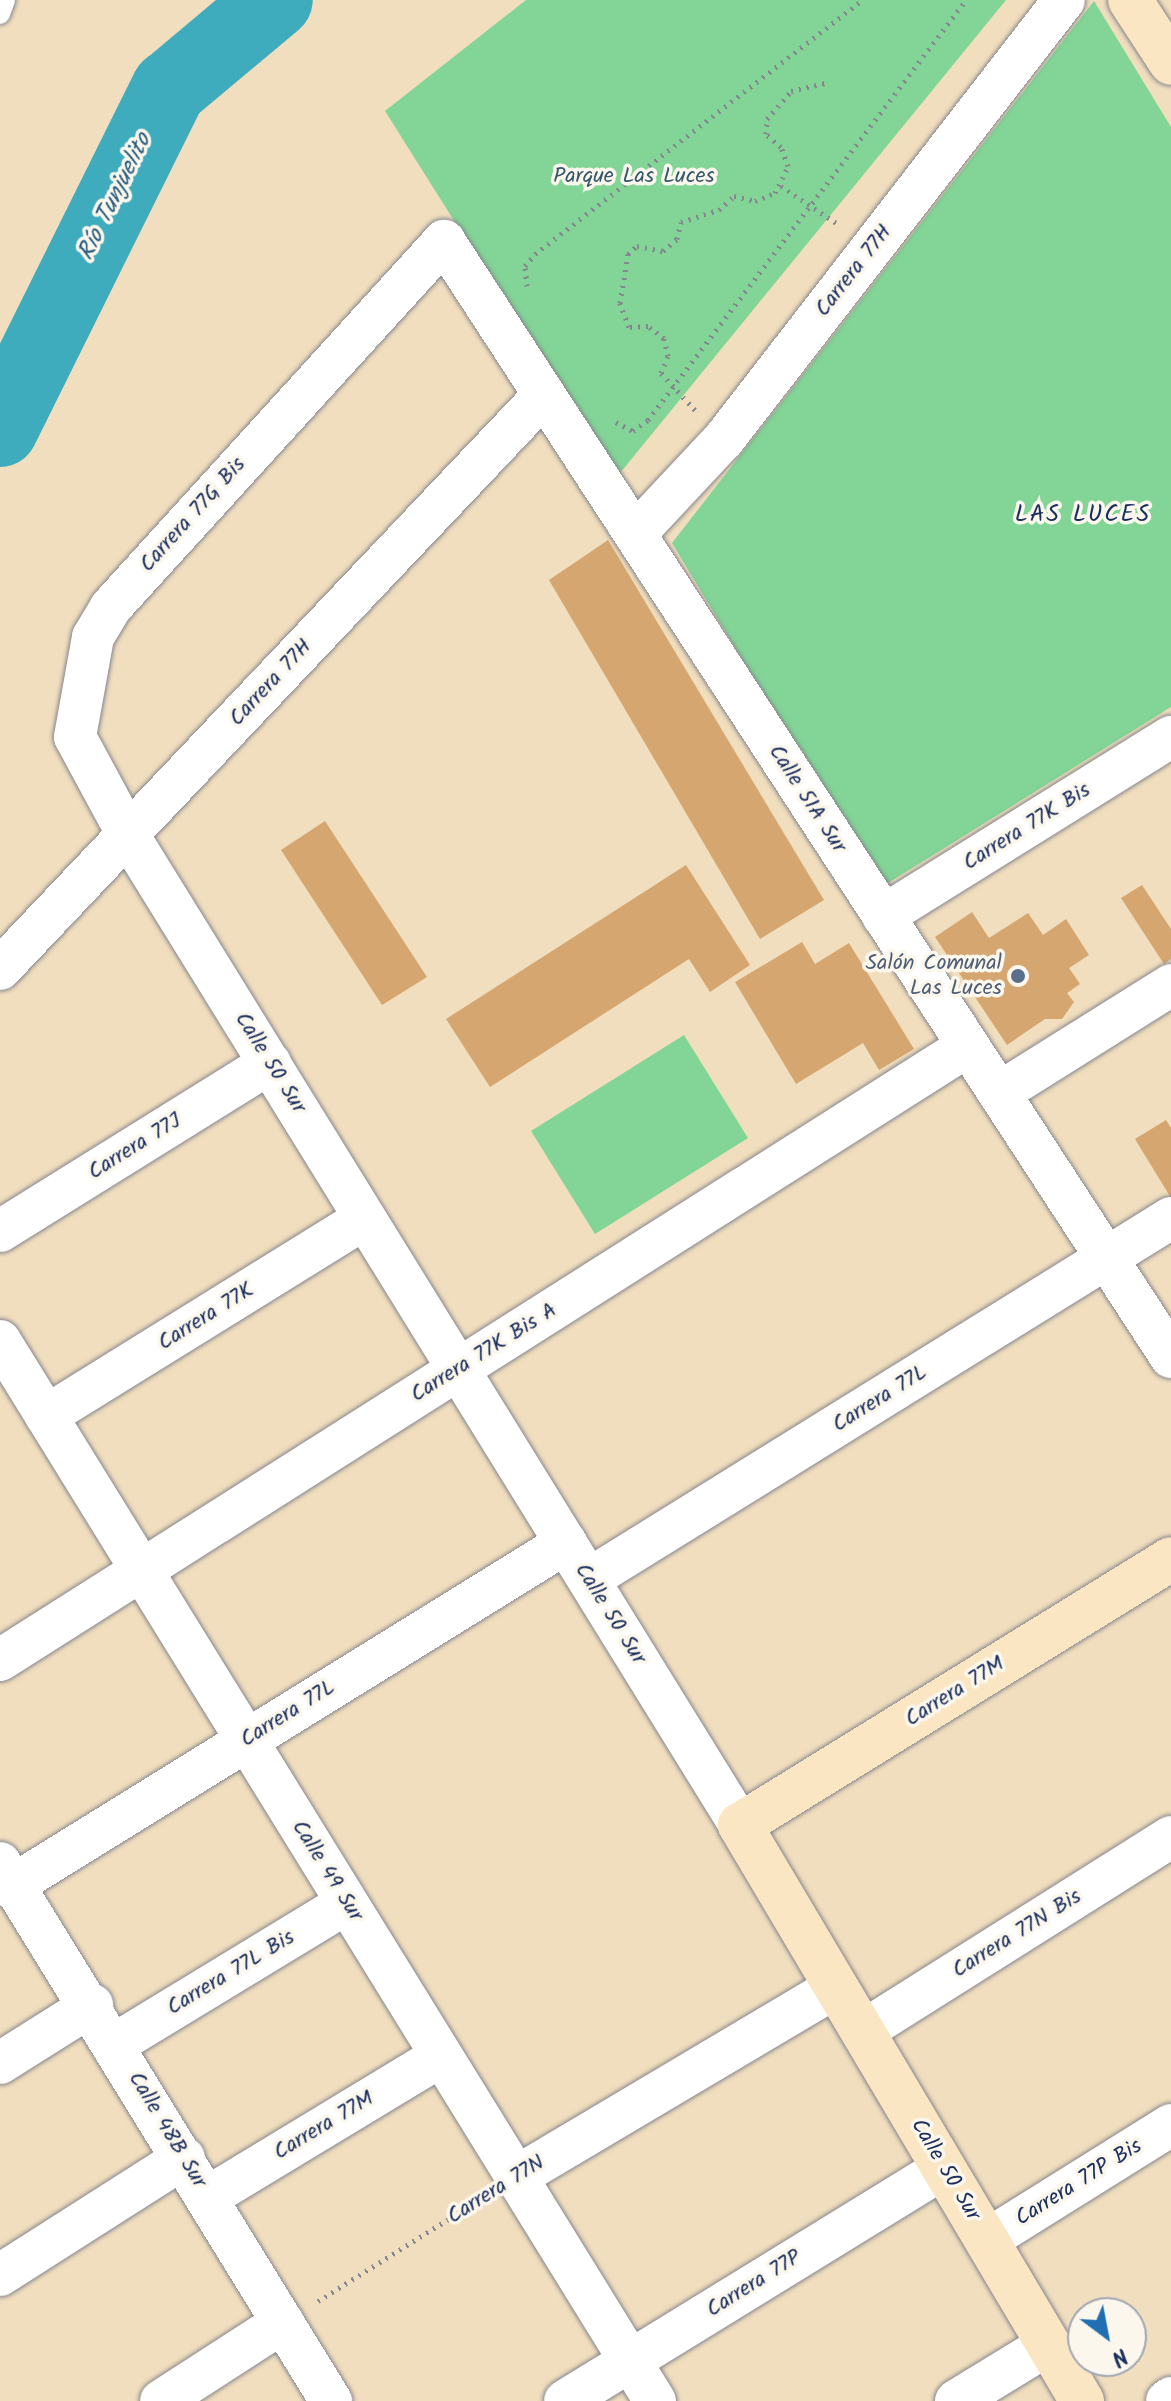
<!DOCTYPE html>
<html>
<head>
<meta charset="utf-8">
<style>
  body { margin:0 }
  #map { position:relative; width:1171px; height:2401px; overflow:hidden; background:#f1debe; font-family:Kalam,sans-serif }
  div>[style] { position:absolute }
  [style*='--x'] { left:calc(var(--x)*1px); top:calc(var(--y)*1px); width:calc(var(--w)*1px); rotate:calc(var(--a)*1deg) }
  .green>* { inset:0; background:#82d596 }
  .river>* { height:76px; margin:-38px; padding:0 38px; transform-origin:38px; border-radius:38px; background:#3eacbc }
  .building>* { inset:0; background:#d5a670 }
  .path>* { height:5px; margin-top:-2.5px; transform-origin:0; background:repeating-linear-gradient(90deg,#86868e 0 2px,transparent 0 8px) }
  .roads { filter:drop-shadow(0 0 2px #86868e) drop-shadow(0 0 2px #86868e) }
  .lane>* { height:20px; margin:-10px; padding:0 10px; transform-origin:10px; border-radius:10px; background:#fff }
  .street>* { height:42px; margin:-21px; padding:0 21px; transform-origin:21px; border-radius:21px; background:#fff }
  .secondary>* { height:44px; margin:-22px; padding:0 22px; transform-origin:22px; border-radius:22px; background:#fbe6c4 }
  .dots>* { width:22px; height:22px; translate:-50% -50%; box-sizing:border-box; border:4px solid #fbf7ec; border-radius:50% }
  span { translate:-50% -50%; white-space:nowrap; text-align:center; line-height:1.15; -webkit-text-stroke:7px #fbf7ec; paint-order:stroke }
  .park-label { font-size:22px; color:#35586c }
  .street-label { font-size:22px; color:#1b2f5e }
  .service-label { font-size:22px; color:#4e5e75 }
  .right { translate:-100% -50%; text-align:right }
  .water-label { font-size:24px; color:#275b7f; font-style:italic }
  .neighbourhood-label { font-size:24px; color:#1b2f5e; letter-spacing:2px }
  .north { position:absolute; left:1067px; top:2297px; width:80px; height:80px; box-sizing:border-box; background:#fbf7ec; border:2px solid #a1a7b3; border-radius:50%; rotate:148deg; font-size:22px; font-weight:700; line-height:32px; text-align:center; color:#1b2f5e }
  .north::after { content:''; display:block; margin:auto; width:28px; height:36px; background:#1f6fb2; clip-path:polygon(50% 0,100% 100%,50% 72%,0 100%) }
</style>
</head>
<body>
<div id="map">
  <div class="green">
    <div style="clip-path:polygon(526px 0,1006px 0,616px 478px,385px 111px)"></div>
    <div style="clip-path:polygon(1094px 1px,1171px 127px,1171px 707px,880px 888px,672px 543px)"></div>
    <div style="clip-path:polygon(684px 1035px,748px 1138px,595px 1234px,531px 1131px)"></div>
  </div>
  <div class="river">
    <div style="--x:0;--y:429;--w:380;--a:-63.6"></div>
    <div style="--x:169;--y:89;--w:138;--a:-40"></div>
  </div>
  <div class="building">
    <div style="clip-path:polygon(608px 540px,824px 900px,760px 939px,549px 580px)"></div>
    <div style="clip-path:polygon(325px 821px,427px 977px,382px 1005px,281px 850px)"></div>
    <div style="clip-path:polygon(686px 865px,750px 965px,710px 992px,689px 959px,490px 1087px,446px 1019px)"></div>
    <div style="clip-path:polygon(1142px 885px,1171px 929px,1171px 959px,1164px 964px,1121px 898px)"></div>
    <div style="clip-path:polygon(972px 912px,989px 938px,1028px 913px,1043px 935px,1066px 919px,1089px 955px,1069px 968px,1080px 984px,1067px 993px,1074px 1002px,1062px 1019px,1045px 1019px,1007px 1045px,935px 937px)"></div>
    <div style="clip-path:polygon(802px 942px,815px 964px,849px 943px,914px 1049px,879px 1070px,863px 1043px,796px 1084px,735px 982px)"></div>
    <div style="clip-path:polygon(1166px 1120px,1171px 1128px,1171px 1198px,1135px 1139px)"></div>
  </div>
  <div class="path">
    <div style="--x:781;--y:186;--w:70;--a:33.9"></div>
    <div style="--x:527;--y:286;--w:20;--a:-96"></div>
    <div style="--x:525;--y:266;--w:16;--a:-50"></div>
    <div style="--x:535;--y:254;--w:415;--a:-37.8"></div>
    <div style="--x:695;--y:410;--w:50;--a:-132.6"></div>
    <div style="--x:661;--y:373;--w:18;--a:-68"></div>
    <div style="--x:668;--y:356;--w:18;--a:-103"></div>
    <div style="--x:664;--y:338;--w:20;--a:-143"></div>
    <div style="--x:648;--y:326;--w:19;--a:177"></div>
    <div style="--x:629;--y:327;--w:26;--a:-111"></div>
    <div style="--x:620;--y:303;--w:50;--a:-80.7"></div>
    <div style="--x:628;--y:254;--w:12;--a:-42"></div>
    <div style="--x:637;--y:246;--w:26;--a:11"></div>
    <div style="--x:663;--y:251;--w:18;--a:-41"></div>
    <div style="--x:677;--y:239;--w:17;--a:-77"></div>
    <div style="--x:681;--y:222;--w:40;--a:-18"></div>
    <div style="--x:719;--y:210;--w:21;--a:-43"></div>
    <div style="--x:734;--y:196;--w:22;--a:13"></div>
    <div style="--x:755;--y:201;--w:22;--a:-22"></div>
    <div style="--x:775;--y:193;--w:30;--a:-64"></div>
    <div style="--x:788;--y:166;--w:20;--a:-110"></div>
    <div style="--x:781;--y:147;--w:20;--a:-139"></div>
    <div style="--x:766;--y:134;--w:15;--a:-86"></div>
    <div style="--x:767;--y:119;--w:37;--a:-49"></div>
    <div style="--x:791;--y:91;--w:37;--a:-13"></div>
    <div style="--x:616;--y:422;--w:19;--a:28"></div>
    <div style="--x:633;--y:431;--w:19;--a:-36"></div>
    <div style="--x:648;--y:420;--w:527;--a:-52.87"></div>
    <div style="--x:318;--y:2301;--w:194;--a:-32.1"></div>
  </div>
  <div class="roads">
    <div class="lane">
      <div style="--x:0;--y:14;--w:15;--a:-70"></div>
    </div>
    <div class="street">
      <div style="--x:635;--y:534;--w:130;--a:-46.9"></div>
      <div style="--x:724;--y:439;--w:555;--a:-52.24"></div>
      <div style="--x:883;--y:916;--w:339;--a:-31.9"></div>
      <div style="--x:0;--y:969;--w:789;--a:-46.54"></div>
      <div style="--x:999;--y:1093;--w:203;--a:-32.1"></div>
      <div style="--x:0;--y:1231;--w:318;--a:-31.9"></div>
      <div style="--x:0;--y:1341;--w:1246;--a:58.29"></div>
      <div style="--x:46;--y:1416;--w:375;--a:-31.8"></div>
      <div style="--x:589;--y:1579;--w:685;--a:-31.81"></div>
      <div style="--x:0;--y:1660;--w:1146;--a:-32.39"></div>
      <div style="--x:740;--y:1825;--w:1164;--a:-121.72"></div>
      <div style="--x:128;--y:835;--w:111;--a:-118.4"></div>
      <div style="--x:75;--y:737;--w:102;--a:-79.8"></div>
      <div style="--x:93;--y:637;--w:35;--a:-59"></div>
      <div style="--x:111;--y:607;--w:495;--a:-47.7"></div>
      <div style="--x:444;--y:241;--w:1332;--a:56.92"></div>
      <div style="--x:0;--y:1863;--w:632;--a:58.4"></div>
      <div style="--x:10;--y:1887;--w:654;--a:-31.75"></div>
      <div style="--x:863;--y:2031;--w:364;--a:-32.2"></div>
      <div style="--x:115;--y:2044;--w:271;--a:-31.3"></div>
      <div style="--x:0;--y:2063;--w:109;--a:-32.2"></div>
      <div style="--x:516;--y:2177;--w:372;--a:-30.7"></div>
      <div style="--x:208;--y:2197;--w:272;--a:-31.2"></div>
      <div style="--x:987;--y:2240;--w:217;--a:-32"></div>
      <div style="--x:0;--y:2275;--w:218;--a:-32.5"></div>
      <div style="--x:161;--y:2401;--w:145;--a:-32.9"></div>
      <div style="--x:565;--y:2401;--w:444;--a:-31.6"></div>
      <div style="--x:956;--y:2401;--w:109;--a:-31.5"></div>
      <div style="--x:1167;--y:2401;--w:5;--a:-37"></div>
    </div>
    <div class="secondary">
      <div style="--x:1130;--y:0;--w:75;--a:56.9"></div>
      <div style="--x:1082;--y:2401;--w:670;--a:-120.7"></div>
      <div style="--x:740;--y:1825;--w:506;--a:-31.68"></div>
    </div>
  </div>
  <div class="dots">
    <div style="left:1018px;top:976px;background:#5c6f8a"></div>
  </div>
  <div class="park-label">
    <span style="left:634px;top:177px">Parque Las Luces</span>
  </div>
  <div class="street-label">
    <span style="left:854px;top:271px;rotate:-52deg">Carrera 77H</span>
    <span style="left:193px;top:515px;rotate:-48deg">Carrera 77G Bis</span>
    <span style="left:271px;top:683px;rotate:-47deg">Carrera 77H</span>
    <span style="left:807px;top:799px;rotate:57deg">Calle 51A Sur</span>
    <span style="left:1027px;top:827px;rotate:-32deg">Carrera 77K Bis</span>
    <span style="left:270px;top:1063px;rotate:58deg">Calle 50 Sur</span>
    <span style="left:135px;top:1147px;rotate:-32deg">Carrera 77J</span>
    <span style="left:206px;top:1317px;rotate:-32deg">Carrera 77K</span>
    <span style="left:484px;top:1353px;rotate:-32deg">Carrera 77K Bis A</span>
    <span style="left:880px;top:1399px;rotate:-32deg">Carrera 77L</span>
    <span style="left:610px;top:1614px;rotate:58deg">Calle 50 Sur</span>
    <span style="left:955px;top:1692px;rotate:-32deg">Carrera 77M</span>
    <span style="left:288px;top:1714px;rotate:-32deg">Carrera 77L</span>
    <span style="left:327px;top:1871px;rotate:58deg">Calle 49 Sur</span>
    <span style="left:1017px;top:1934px;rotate:-32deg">Carrera 77N Bis</span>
    <span style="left:231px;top:1973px;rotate:-31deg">Carrera 77L Bis</span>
    <span style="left:324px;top:2126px;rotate:-31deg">Carrera 77M</span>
    <span style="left:167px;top:2130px;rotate:59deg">Calle 48B Sur</span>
    <span style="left:945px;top:2170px;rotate:59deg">Calle 50 Sur</span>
    <span style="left:1079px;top:2183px;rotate:-32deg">Carrera 77P Bis</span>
    <span style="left:496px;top:2190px;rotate:-32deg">Carrera 77N</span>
    <span style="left:754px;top:2284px;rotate:-32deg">Carrera 77P</span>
  </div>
  <div class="service-label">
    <span class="right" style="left:1002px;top:976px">Salón Comunal<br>Las Luces</span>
  </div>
  <div class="water-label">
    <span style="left:115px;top:197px;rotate:-64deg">Río Tunjuelito</span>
  </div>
  <div class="neighbourhood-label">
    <span style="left:1083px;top:515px">LAS LUCES</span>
  </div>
  <div class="north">N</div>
</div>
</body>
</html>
